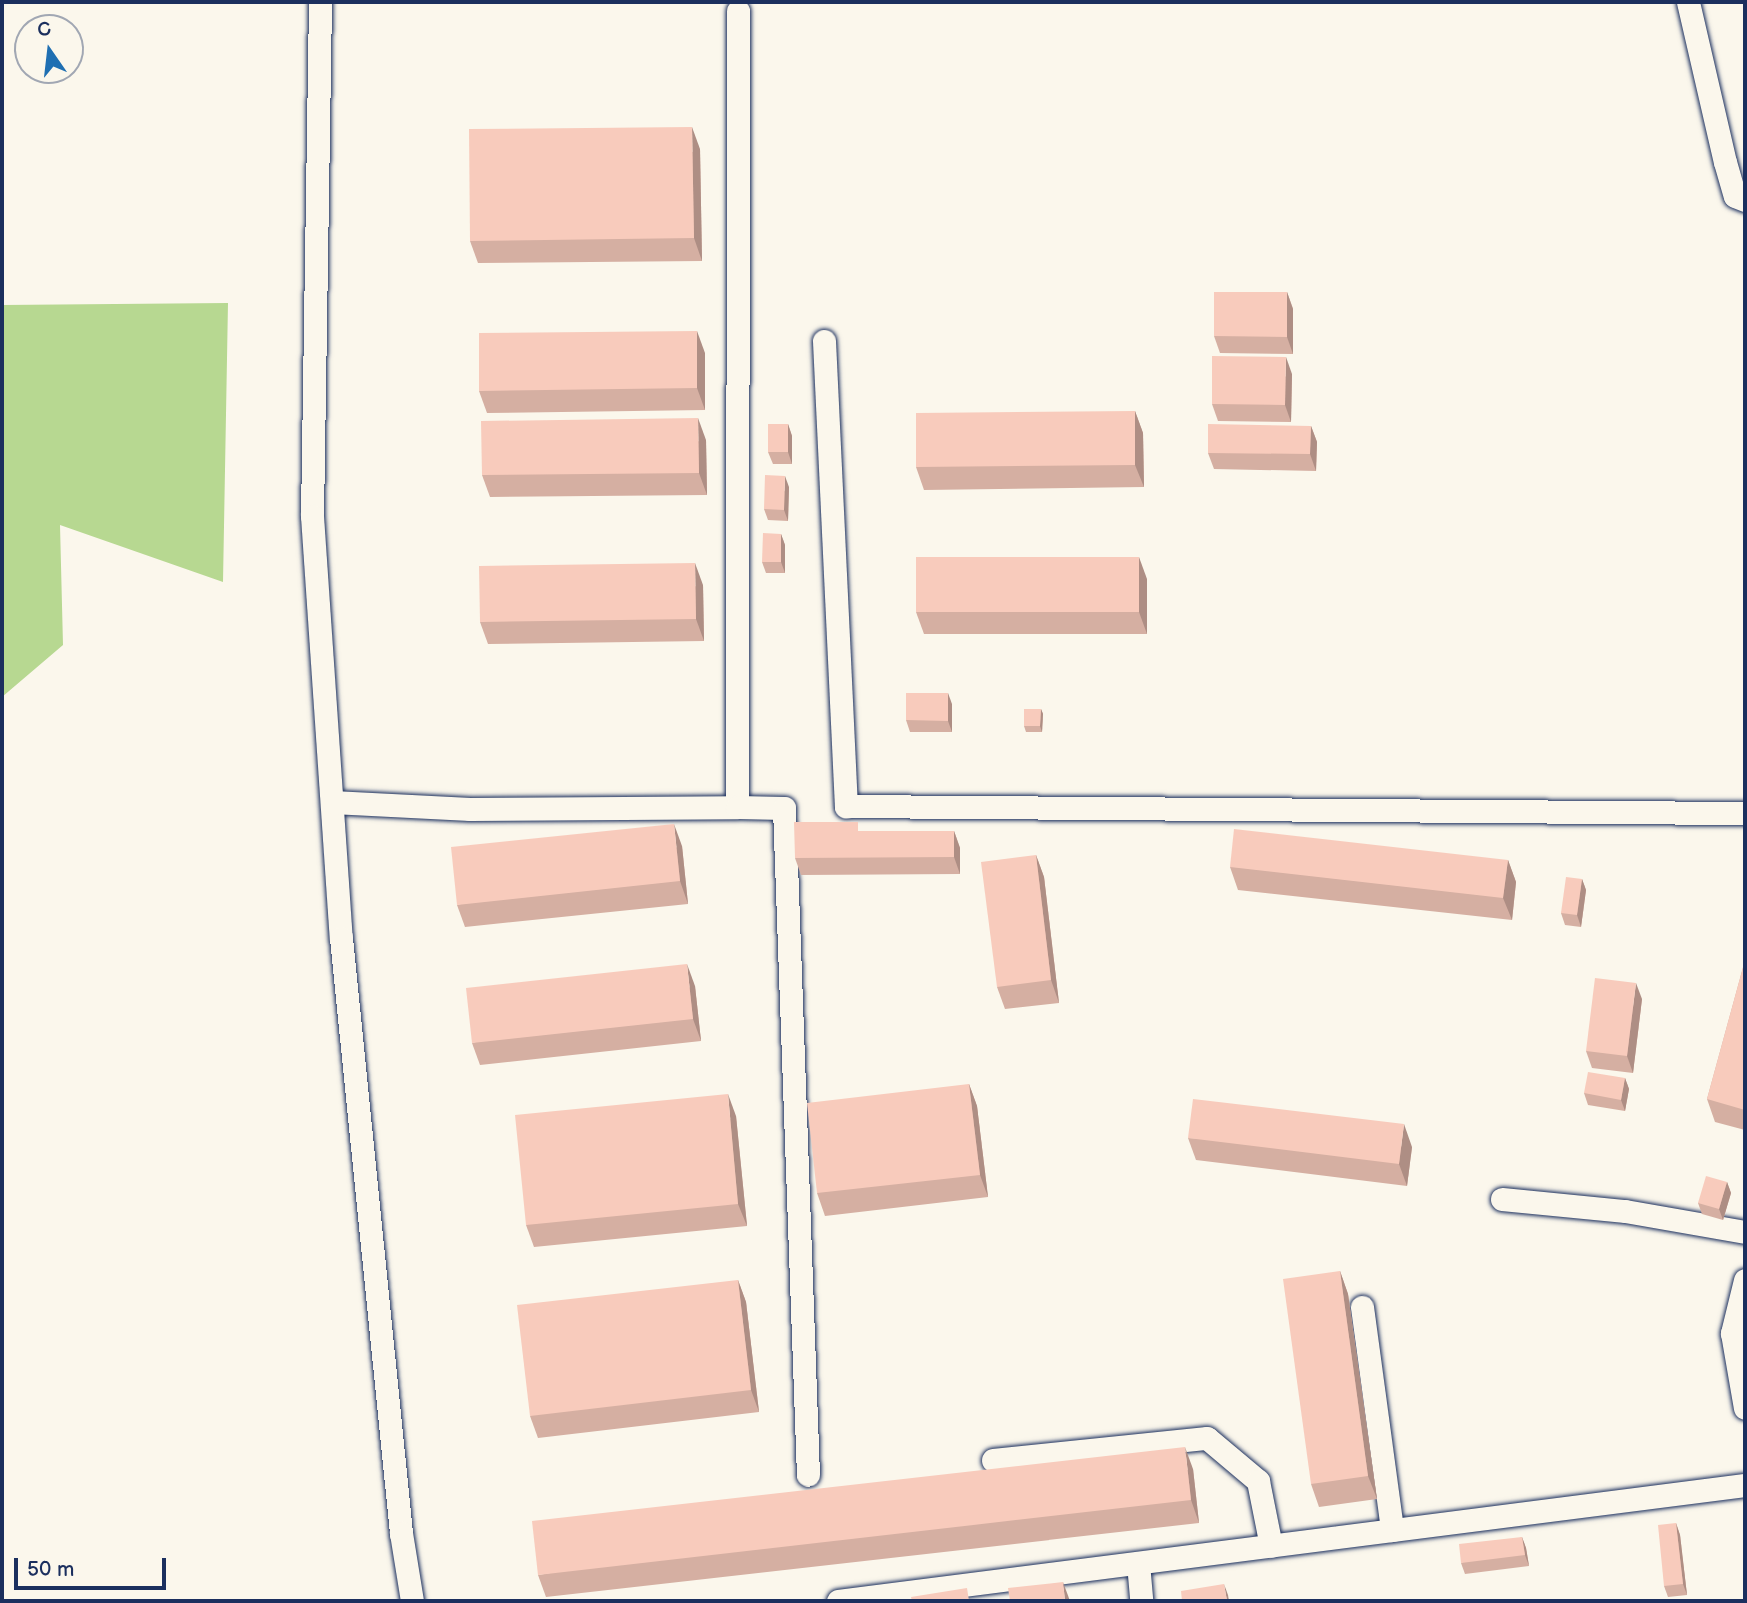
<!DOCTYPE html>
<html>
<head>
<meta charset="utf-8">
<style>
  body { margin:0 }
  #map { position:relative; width:1747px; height:1603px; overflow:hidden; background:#fbf7ec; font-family:"Balsamiq Sans",sans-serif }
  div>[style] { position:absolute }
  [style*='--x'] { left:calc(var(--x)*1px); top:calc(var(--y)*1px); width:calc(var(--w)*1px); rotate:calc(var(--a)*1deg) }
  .green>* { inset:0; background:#b7d891 }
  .roads { filter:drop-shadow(0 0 2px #1b2f5e) drop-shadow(0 0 2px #1b2f5e) }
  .minor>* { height:23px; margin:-11.5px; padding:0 11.5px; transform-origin:11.5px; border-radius:11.5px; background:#fbf7ec }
  .wall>* { inset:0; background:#d5afa2 }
  .shaded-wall>* { inset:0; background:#ae8e84 }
  .building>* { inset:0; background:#f8cbbc }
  span { translate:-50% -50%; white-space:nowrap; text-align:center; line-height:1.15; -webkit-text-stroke:6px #fbf7ec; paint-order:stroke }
  .frame { position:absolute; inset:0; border:4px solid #1b2f5e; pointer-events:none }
  .north { position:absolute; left:14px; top:14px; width:70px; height:70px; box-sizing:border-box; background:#fbf7ec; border:2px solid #a1a7b3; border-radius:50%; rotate:346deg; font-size:19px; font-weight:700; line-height:28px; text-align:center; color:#1b2f5e }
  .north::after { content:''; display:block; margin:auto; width:24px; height:32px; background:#1f6fb2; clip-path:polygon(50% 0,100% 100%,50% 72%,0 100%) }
  .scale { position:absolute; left:14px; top:1558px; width:152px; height:32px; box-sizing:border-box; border:4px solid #1b2f5e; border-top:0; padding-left:9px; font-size:21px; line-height:24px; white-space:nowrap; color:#1b2f5e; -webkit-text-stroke:5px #fbf7ec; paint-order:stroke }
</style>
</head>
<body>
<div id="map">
  <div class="green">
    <div style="clip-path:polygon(228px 303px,223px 582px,60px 525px,63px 645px,2px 697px,2px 305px)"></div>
  </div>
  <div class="roads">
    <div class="minor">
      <div style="--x:320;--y:2;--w:514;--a:90.89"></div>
      <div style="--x:312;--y:516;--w:423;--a:86.1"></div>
      <div style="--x:341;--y:938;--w:598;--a:84.24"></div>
      <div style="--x:401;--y:1533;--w:69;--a:80.8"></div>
      <div style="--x:1688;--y:2;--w:164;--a:77"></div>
      <div style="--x:1725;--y:162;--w:35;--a:74"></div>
      <div style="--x:1735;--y:196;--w:11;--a:22"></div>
      <div style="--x:824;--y:341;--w:466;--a:87.3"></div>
      <div style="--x:846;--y:806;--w:899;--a:0.45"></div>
      <div style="--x:332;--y:802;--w:138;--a:2.9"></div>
      <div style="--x:470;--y:809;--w:267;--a:-0.4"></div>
      <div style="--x:737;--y:807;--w:796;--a:-89.93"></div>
      <div style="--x:737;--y:807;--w:47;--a:1.2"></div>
      <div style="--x:784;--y:808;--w:667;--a:87.94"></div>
      <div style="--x:1502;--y:1199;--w:124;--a:5.6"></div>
      <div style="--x:1625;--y:1211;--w:122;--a:9.9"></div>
      <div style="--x:1745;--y:1280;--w:55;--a:103.8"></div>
      <div style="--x:1732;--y:1333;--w:76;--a:80.2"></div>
      <div style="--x:1362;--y:1307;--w:225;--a:82.3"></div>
      <div style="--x:993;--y:1460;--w:215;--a:-5.9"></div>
      <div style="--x:1207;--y:1438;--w:67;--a:40.1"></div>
      <div style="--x:1258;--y:1481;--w:66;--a:78.7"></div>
      <div style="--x:1138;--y:1563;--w:38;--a:85"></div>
      <div style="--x:838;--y:1601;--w:914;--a:-7.29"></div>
    </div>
  </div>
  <div class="wall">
    <div style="clip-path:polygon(700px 149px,702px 261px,478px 263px,470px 241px)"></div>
    <div style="clip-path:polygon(1287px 292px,1293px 309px,1293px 354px,1220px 353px,1214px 336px)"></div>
    <div style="clip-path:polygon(705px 353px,705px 410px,487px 413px,479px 391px)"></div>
    <div style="clip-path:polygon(1292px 374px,1291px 422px,1218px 421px,1212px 404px)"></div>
    <div style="clip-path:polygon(1135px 411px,1143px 433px,1144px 487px,924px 490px,916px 467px)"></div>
    <div style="clip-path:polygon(788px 424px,792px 436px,792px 464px,773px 464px,768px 452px)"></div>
    <div style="clip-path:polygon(1311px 426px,1317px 442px,1316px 471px,1214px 469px,1208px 453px)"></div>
    <div style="clip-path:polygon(706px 440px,707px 495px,490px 497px,482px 475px)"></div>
    <div style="clip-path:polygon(789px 487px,788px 521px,768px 520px,764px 509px)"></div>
    <div style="clip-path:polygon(781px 534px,785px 545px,785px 573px,766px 573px,762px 562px)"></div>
    <div style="clip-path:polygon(1147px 579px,1147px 634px,924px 634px,916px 612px)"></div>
    <div style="clip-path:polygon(703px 585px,704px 641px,488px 644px,480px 622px)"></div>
    <div style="clip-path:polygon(952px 704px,952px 732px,910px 732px,906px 720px)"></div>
    <div style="clip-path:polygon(1041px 709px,1043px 714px,1042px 732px,1026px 732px,1024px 726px)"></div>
    <div style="clip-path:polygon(861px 831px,954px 831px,960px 848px,960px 874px,801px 875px,795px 858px)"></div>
    <div style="clip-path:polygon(682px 846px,688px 904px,465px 927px,457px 905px)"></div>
    <div style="clip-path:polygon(1036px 855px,1044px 877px,1059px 1003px,1005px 1009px,997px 987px)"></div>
    <div style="clip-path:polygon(1508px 860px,1516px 882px,1512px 920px,1238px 890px,1230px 867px)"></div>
    <div style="clip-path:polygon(1582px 879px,1586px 890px,1581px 927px,1565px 925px,1561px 913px)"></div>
    <div style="clip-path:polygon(1745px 960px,1745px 1130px,1715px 1122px,1707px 1099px)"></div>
    <div style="clip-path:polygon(695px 986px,701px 1041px,480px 1065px,472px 1043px)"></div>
    <div style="clip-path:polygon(1642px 999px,1633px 1073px,1592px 1068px,1586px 1051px)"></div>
    <div style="clip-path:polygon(1625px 1078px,1629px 1089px,1625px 1111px,1588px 1105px,1584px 1093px)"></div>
    <div style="clip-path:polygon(969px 1084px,977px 1106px,988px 1197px,825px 1216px,817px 1193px)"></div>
    <div style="clip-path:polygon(736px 1116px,747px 1226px,534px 1247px,526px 1225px)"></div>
    <div style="clip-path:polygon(1188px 1138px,1412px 1147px,1407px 1186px,1196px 1160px)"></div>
    <div style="clip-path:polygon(1727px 1182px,1731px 1193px,1723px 1220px,1702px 1214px,1698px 1203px)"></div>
    <div style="clip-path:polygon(1340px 1271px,1348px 1294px,1377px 1499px,1319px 1507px,1311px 1484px)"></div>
    <div style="clip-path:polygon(738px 1280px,746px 1302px,759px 1412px,538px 1438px,530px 1416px)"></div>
    <div style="clip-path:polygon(1193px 1469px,1199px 1523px,546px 1597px,538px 1575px)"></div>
    <div style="clip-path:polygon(1676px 1523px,1680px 1535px,1687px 1595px,1668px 1597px,1664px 1586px)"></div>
    <div style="clip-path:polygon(1522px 1537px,1526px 1548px,1529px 1566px,1465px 1574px,1461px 1563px)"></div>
  </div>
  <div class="shaded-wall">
    <div style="clip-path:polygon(692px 127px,700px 149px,702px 261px,694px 238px)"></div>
    <div style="clip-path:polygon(1287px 292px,1293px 309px,1293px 354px,1287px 337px)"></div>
    <div style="clip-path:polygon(697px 331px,705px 353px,705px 410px,697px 388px)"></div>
    <div style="clip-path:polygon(1286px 357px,1292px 374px,1291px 422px,1285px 405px)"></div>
    <div style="clip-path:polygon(1135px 411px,1143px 433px,1144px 487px,1135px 465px)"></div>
    <div style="clip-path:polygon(698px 418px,706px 440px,707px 495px,699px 473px)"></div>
    <div style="clip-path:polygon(788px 424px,792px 436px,792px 464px,788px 452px)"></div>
    <div style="clip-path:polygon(1311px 426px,1317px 442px,1316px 471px,1310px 454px)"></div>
    <div style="clip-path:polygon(785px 476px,789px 487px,788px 521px,784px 510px)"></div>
    <div style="clip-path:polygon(781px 534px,785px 545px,785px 573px,781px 562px)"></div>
    <div style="clip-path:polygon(1139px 557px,1147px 579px,1147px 634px,1139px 612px)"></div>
    <div style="clip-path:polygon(695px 563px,703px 585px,704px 641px,696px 619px)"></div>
    <div style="clip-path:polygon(948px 693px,952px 704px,952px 732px,948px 721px)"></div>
    <div style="clip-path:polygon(1041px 709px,1043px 714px,1042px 732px,1040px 726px)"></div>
    <div style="clip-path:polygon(674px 824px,682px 846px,688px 904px,680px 881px)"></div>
    <div style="clip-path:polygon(954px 831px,960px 848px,960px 874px,954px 857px)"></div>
    <div style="clip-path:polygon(1036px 855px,1044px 877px,1059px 1003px,1051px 980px)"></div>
    <div style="clip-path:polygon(1508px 860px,1516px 882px,1512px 920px,1503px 898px)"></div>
    <div style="clip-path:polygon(1582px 879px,1586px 890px,1581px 927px,1577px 915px)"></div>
    <div style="clip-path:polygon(687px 964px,695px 986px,701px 1041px,693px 1019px)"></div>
    <div style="clip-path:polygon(1636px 983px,1642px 999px,1633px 1073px,1627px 1056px)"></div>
    <div style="clip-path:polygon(1625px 1078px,1629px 1089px,1625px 1111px,1621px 1100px)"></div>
    <div style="clip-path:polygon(969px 1084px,977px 1106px,988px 1197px,980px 1175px)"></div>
    <div style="clip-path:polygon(728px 1094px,736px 1116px,747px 1226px,738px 1204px)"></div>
    <div style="clip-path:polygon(1404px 1124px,1412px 1147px,1407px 1186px,1399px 1164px)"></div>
    <div style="clip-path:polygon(1727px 1182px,1731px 1193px,1723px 1220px,1719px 1209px)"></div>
    <div style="clip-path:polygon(1340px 1271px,1348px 1294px,1377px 1499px,1368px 1476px)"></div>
    <div style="clip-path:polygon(738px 1280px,746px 1302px,759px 1412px,751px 1390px)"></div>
    <div style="clip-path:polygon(1185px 1447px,1193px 1469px,1199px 1523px,1191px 1500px)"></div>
    <div style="clip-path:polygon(1676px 1523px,1680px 1535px,1687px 1595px,1683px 1584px)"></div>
    <div style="clip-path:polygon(1522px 1537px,1526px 1548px,1529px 1566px,1525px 1555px)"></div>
    <div style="clip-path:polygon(1063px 1582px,1070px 1601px,1065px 1601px)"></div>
    <div style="clip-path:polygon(1224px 1584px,1228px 1595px,1229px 1601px,1227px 1601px)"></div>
  </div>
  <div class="building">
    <div style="clip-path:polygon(692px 127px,694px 238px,470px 241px,469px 129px)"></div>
    <div style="clip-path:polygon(1214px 292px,1287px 292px,1287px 337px,1214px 336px)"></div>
    <div style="clip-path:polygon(697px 331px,697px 388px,479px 391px,479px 333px)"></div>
    <div style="clip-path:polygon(1212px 356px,1286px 357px,1285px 405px,1212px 404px)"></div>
    <div style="clip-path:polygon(1135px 411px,1135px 465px,916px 467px,916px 413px)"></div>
    <div style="clip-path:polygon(698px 418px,699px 473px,482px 475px,481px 421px)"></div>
    <div style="clip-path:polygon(768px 424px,788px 424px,788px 452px,768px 452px)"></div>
    <div style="clip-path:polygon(1208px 424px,1311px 426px,1310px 454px,1208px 453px)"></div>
    <div style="clip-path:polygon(765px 475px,785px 476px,784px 510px,764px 509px)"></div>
    <div style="clip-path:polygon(763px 533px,781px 534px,781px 562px,762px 562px)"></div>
    <div style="clip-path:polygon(916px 557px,1139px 557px,1139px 612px,916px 612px)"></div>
    <div style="clip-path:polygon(695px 563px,696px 619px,480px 622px,479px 566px)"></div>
    <div style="clip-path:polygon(906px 693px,948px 693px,948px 721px,906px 720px)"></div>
    <div style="clip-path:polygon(1024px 709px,1041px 709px,1040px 726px,1024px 726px)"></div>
    <div style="clip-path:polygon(794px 822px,858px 822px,858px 831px,954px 831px,954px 857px,795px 858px)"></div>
    <div style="clip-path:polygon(674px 824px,680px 881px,457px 905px,451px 847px)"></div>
    <div style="clip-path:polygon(1234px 829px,1508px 860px,1503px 898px,1230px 867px)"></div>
    <div style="clip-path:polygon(1036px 855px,1051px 980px,997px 987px,981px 862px)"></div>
    <div style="clip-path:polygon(1566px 877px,1582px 879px,1577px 915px,1561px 913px)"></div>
    <div style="clip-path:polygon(1745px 960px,1745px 1110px,1707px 1099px)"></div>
    <div style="clip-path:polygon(687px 964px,693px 1019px,472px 1043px,466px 988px)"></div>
    <div style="clip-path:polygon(1595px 978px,1636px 983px,1627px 1056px,1586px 1051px)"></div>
    <div style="clip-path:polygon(1588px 1072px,1625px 1078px,1621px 1100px,1584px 1093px)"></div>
    <div style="clip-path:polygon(969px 1084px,980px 1175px,817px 1193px,807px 1103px)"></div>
    <div style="clip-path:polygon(728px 1094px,738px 1204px,526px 1225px,515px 1115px)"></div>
    <div style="clip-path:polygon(1193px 1099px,1404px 1124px,1399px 1164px,1188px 1138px)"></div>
    <div style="clip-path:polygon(1706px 1176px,1727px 1182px,1719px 1209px,1698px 1203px)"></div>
    <div style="clip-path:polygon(1340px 1271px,1368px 1476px,1311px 1484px,1283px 1279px)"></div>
    <div style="clip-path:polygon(738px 1280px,751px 1390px,530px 1416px,517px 1305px)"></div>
    <div style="clip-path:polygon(1185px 1447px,1191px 1500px,538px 1575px,532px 1521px)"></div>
    <div style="clip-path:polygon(1676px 1523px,1683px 1584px,1664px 1586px,1658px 1525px)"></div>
    <div style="clip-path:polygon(1522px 1537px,1525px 1555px,1461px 1563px,1459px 1544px)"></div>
    <div style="clip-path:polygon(1063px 1582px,1065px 1601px,1010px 1601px,1008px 1588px)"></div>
    <div style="clip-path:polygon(1224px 1584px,1227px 1601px,1182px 1601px,1181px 1591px)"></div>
    <div style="clip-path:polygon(967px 1588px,969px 1601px,912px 1601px,911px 1597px)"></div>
  </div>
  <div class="frame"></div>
  <div class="north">С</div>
  <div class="scale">50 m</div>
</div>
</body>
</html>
